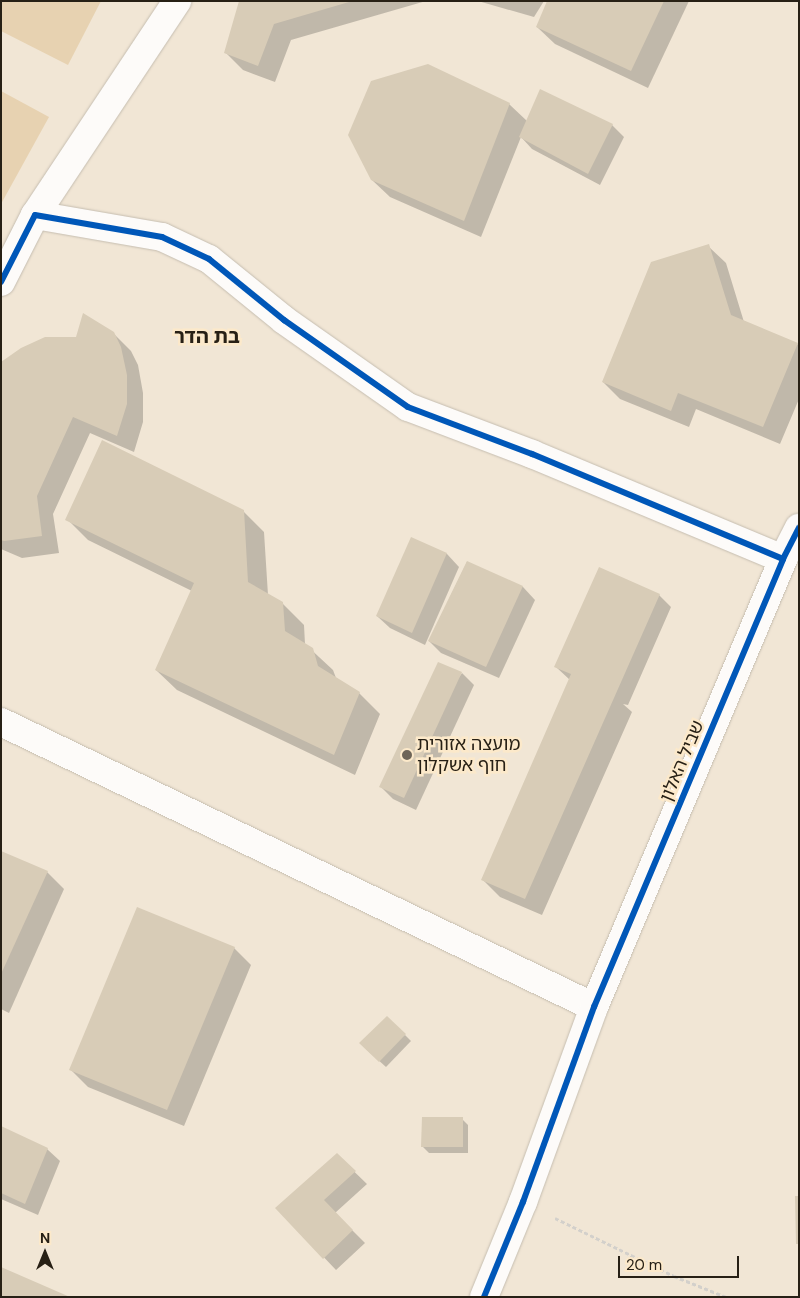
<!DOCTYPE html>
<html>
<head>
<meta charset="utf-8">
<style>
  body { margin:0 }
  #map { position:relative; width:800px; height:1298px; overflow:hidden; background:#f1e6d5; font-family:"DM Sans","Noto Sans Hebrew",sans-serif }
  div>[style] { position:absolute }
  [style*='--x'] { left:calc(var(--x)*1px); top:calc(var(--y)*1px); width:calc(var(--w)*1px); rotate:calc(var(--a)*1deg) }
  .green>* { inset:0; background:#e7d2b1 }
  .shadow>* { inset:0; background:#0003 }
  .building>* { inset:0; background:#d8ccb7 }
  .path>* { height:3px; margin-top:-1.5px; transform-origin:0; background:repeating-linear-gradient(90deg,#d3d0cb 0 4px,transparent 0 6.5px) }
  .roads { filter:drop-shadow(0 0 1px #c5bdb0) drop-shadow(0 0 1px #c5bdb0) }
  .street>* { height:28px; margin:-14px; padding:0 14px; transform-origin:14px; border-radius:14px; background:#fdfbf9 }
  .cycleway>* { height:6px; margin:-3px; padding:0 3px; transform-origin:3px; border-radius:3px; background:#0057b8 }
  .dots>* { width:14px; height:14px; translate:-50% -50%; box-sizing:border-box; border:2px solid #fce9ca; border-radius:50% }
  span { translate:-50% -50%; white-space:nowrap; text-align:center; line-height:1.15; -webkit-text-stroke:5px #fce9ca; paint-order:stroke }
  .poi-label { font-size:18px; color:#272015 }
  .left { translate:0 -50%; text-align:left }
  .street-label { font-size:18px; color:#272015 }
  .quarter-label { font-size:20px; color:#272015; font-weight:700 }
  .frame { position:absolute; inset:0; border:2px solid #272015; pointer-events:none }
  .north { position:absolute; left:20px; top:1228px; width:50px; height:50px; -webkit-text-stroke:4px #fce9ca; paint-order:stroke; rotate:0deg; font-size:14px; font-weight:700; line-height:20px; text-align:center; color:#272015 }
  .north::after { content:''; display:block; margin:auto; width:18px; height:22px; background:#272015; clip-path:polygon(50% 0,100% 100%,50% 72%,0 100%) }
  .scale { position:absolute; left:618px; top:1256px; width:121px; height:22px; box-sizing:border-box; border:2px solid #272015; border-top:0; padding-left:6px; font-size:15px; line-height:18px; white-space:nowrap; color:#272015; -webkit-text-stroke:4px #fce9ca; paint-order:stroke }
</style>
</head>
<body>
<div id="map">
  <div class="green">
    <div style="clip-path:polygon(1px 1px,101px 1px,68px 65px,1px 31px)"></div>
    <div style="clip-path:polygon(1px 91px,49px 117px,1px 204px)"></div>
  </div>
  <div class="shadow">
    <div style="clip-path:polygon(240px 1px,426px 1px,291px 40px,275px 82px,243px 70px,226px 53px)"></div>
    <div style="clip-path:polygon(478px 1px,544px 1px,534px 17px)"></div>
    <div style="clip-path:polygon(549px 1px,689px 1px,648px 88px,555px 44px,537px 27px)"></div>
    <div style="clip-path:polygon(509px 104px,527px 121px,612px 125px,624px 137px,600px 185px,532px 149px,521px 137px,481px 237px,390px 197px,372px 180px)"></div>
    <div style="clip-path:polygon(708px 246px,726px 263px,744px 322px,799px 345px,799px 399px,780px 444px,696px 409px,689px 427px,620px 399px,603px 382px)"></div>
    <div style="clip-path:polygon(113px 333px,131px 351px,138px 365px,143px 393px,143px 422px,134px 452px,90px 433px,53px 514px,59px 553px,22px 558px,1px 549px,1px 363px,77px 338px)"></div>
    <div style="clip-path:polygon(243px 511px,264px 532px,268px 595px,282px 603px,304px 625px,305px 644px,333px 670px,336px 678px,359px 693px,380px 714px,355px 775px,177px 690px,156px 670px,192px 591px,88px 540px,67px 519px)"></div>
    <div style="clip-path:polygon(412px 539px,447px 554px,459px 567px,425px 645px,390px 628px,377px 616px)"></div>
    <div style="clip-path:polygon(467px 562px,523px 587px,535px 600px,499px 678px,441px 653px,429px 641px)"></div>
    <div style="clip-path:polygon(659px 595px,671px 607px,628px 705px,623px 704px,632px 712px,542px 915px,500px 897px,483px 880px,570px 680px,556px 667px)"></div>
    <div style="clip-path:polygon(462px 673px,474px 685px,416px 810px,393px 799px,381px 787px)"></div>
    <div style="clip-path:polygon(1px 853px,47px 872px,64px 889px,9px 1013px,1px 1009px)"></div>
    <div style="clip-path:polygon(234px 948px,251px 965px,184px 1126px,88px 1087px,70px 1069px)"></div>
    <div style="clip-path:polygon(405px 1035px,411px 1041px,386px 1067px,366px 1049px)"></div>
    <div style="clip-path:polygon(462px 1119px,468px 1125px,468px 1153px,429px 1153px,423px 1147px)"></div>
    <div style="clip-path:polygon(1px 1127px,47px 1149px,60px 1161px,38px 1215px,1px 1199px)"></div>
    <div style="clip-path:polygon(337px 1155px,367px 1184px,335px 1213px,365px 1243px,336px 1270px,277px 1208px)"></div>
  </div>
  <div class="building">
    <div style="clip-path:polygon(239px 1px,349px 1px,349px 2px,274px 24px,258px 66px,224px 53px)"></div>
    <div style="clip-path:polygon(547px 1px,664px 1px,631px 71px,536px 27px)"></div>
    <div style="clip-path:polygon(428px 64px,510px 103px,464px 221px,371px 180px,348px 135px,371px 81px)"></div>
    <div style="clip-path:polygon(540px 89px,613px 124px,588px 174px,519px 137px)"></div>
    <div style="clip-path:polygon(709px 244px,731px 315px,798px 343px,763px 427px,678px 393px,671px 411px,602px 382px,651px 262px)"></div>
    <div style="clip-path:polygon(83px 313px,114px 332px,121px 347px,127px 375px,127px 404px,117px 436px,73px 417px,37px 496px,42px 536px,4px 541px,1px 540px,1px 362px,21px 348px,45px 337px,76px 337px)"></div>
    <div style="clip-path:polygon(102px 440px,244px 510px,248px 582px,283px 602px,285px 631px,313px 648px,318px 666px,360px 692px,334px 755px,155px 670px,194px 583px,65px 520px)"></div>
    <div style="clip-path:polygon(411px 537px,447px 553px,412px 633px,376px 616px)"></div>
    <div style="clip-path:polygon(467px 561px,523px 586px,486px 667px,428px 641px)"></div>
    <div style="clip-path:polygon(599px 567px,660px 594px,525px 899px,481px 880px,571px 674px,554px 667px)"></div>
    <div style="clip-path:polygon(438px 662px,462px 672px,404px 798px,379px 787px)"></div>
    <div style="clip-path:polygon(1px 851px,48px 871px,1px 974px)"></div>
    <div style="clip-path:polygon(137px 907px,235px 947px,167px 1110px,69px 1070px)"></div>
    <div style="clip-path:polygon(387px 1016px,406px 1034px,379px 1062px,359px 1043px)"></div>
    <div style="clip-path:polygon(422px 1117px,463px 1117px,463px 1147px,421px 1147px)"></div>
    <div style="clip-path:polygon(1px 1126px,48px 1148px,25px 1204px,1px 1193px)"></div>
    <div style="clip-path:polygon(337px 1153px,356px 1171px,324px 1200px,353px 1230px,323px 1259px,275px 1208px)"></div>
    <div style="clip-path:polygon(795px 1196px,799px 1196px,799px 1244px,796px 1244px)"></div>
    <div style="clip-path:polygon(1px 1267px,70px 1297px,1px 1297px)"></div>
  </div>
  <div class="path">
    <div style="--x:555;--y:1218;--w:132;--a:26"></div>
    <div style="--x:674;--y:1276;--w:56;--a:22"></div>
  </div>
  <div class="roads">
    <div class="street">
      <div style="--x:35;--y:215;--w:257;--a:-56.4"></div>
      <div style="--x:1;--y:282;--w:75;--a:-63.1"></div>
      <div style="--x:35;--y:215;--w:129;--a:9.8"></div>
      <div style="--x:162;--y:237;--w:52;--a:25.1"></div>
      <div style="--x:209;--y:259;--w:97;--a:39.1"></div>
      <div style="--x:284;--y:320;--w:151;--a:35.1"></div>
      <div style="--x:408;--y:407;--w:133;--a:20.8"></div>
      <div style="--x:532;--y:454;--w:272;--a:22.7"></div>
      <div style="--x:1;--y:722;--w:658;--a:25.67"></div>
      <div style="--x:484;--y:1297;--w:103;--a:-67.7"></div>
      <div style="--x:523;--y:1202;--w:208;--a:-70"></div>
      <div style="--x:594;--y:1007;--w:486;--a:-67.1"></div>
      <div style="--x:783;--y:559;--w:35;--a:-63"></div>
    </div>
  </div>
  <div class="cycleway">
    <div style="--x:1;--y:282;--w:75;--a:-63.1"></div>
    <div style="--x:35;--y:215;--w:129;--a:9.8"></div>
    <div style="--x:162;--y:237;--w:52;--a:25.1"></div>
    <div style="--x:209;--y:259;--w:97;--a:39.1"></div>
    <div style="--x:284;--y:320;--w:151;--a:35.1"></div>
    <div style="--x:408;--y:407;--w:133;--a:20.8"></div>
    <div style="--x:532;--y:454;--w:272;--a:22.7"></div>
    <div style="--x:484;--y:1297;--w:103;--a:-67.7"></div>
    <div style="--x:523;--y:1202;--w:208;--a:-70"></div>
    <div style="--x:594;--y:1007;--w:486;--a:-67.1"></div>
    <div style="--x:783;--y:559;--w:35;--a:-63"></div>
  </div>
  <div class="dots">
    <div style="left:407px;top:755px;background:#6e6558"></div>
  </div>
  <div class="poi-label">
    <span class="left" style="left:417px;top:755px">מועצה אזורית<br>חוף אשקלון</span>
  </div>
  <div class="street-label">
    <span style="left:682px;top:761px;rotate:-67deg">שביל האלון</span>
  </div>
  <div class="quarter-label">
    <span style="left:207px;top:336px">בת הדר</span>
  </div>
  <div class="frame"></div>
  <div class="north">N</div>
  <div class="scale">20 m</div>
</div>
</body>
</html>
